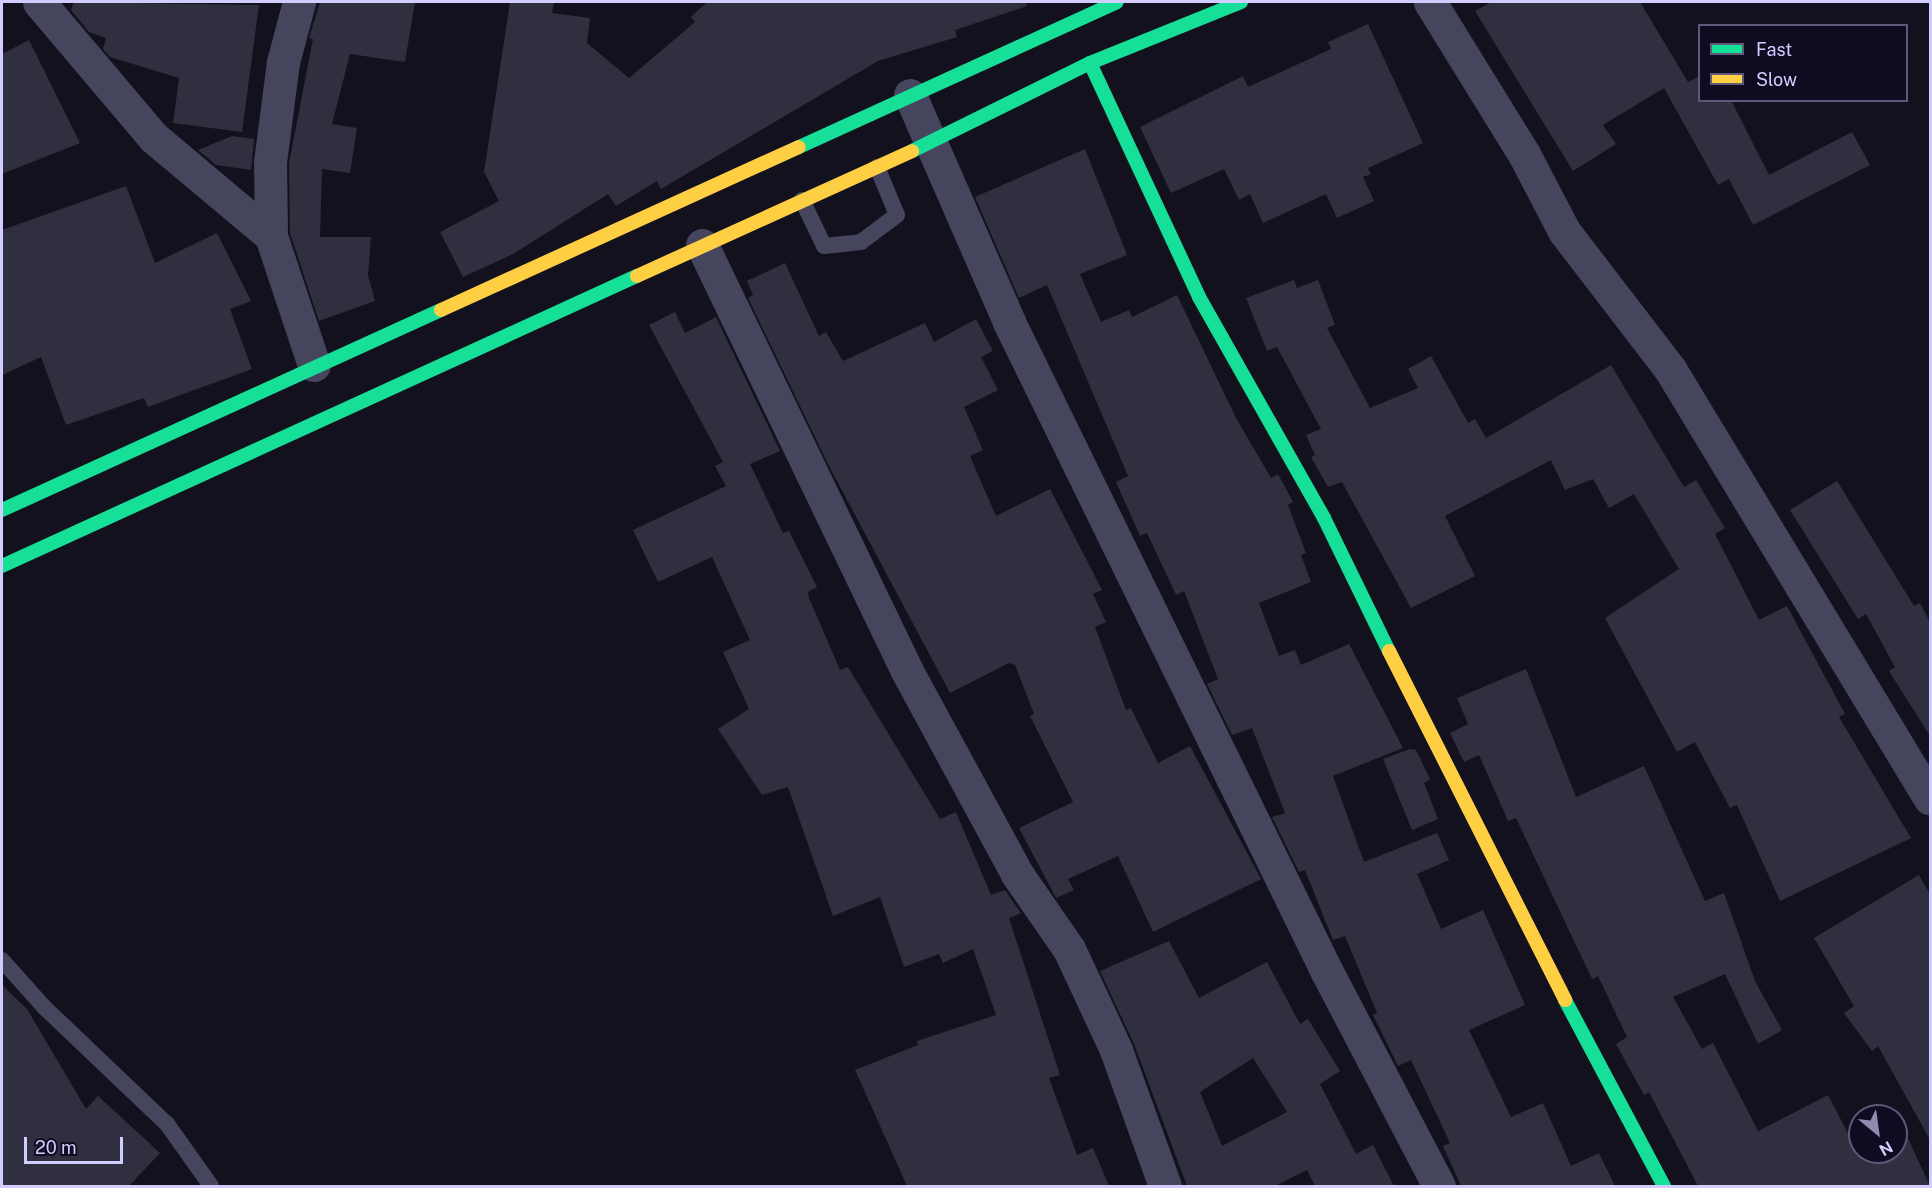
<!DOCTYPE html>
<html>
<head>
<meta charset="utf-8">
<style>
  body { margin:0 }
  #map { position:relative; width:1932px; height:1188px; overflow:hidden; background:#12111d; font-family:"Public Sans",sans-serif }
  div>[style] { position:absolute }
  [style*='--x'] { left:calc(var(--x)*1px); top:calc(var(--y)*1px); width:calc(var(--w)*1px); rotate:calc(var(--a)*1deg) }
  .building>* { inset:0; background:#302f3f }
  .lane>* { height:16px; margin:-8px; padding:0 8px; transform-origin:8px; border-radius:8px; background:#46455e }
  .street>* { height:33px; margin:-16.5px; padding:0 16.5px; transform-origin:16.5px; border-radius:16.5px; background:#46455e }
  .fast>* { height:14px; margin:-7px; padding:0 7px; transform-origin:7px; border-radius:7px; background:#16e098 }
  .slow>* { height:14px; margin:-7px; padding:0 7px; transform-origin:7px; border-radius:7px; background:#ffcf43 }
  span { translate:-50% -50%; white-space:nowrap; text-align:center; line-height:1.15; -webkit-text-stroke:4.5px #0f0c22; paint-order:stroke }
  .frame { position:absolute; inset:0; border:3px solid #d2cdff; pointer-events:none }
  .legend { position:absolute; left:1698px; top:24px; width:210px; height:78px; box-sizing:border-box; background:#0f0c22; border:2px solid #5d597a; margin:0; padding:8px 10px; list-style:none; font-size:18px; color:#d2cdff }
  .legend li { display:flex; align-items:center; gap:12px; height:30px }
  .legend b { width:30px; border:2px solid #5d597a }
  .north { position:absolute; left:1848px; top:1104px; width:60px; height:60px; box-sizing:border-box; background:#0f0c22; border:2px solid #5d597a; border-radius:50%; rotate:151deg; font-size:16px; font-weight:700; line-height:24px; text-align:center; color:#d2cdff }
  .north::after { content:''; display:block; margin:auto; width:21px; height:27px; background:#8f8bb0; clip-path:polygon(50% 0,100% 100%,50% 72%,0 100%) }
  .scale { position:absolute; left:24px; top:1137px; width:99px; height:27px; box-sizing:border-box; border:3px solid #d2cdff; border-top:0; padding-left:8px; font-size:18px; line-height:21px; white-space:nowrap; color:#d2cdff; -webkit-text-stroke:4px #0f0c22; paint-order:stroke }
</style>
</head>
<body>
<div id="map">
  <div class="building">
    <div style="clip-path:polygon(74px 2px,259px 5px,242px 132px,173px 123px,179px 78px,110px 57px,103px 49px,106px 38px,89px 32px,71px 10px)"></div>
    <div style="clip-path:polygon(320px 2px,415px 2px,405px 62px,350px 54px,332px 124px,357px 128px,350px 173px,322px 169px,320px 237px,371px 237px,368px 275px,375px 301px,319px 321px,290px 233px,289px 163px,313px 39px,309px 38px)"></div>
    <div style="clip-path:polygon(510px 2px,554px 2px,552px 13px,590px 18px,587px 43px,629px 78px,695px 22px,691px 17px,707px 2px,1026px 2px,1027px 6px,955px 30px,957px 37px,878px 61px,661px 189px,657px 181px,616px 206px,608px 194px,513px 254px,463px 277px,440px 232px,499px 201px,484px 172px)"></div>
    <div style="clip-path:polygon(1491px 2px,1640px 2px,1688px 82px,1700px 76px,1700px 100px,1731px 100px,1769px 175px,1852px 132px,1870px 165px,1753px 225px,1729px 179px,1718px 185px,1664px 88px,1603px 125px,1616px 144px,1573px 171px,1475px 11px)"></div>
    <div style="clip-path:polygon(1368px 24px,1423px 143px,1368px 168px,1371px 174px,1363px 177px,1374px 201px,1337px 218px,1326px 194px,1263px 223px,1250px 194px,1239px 200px,1224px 169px,1171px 193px,1140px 127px,1243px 76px,1248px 87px,1331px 49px,1328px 42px)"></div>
    <div style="clip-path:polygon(29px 40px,80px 143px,2px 174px,2px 54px)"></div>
    <div style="clip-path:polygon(232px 136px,254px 139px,251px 170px,216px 165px,198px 150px)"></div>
    <div style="clip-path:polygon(1085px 149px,1127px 255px,1080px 274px,1101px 322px,1129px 310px,1132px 317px,1177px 295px,1236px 418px,1271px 478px,1278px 474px,1293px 502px,1288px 505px,1306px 553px,1301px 555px,1311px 582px,1259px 603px,1279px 656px,1295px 650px,1301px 665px,1349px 644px,1403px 748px,1333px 776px,1364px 862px,1437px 833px,1449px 860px,1417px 874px,1441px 929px,1483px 910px,1525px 1005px,1469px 1030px,1511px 1117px,1543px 1103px,1571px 1166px,1599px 1153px,1615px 1186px,1461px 1186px,1443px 1146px,1450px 1143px,1411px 1060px,1398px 1066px,1373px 1015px,1377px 1013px,1345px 936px,1333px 940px,1305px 870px,1299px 872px,1272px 817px,1285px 813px,1252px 728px,1232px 735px,1207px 684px,1218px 679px,1184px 591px,1176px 595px,1147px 533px,1140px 536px,1116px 482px,1128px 476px,1047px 285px,1019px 298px,975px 197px)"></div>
    <div style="clip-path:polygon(126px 186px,155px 263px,217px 233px,251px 301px,230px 309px,252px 369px,148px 407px,144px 398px,66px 425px,41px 357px,2px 375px,2px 230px)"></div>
    <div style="clip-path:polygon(785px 263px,819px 336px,826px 332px,843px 361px,925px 323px,934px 342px,976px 319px,993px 351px,981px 357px,998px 390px,964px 407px,983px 450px,970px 456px,996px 516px,1050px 489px,1102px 590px,1093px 594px,1106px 622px,1095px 627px,1126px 710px,1131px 708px,1158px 763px,1190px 746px,1261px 879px,1153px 932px,1118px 856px,1068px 879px,1074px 890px,1056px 898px,1019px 828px,1073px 802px,1030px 716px,1034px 714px,1015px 665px,1009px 663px,950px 693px,829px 466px,748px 298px,753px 295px,747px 281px)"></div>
    <div style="clip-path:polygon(1294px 280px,1297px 288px,1318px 280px,1335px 325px,1327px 328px,1370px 408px,1418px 388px,1408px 369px,1431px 356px,1468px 423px,1475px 419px,1486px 438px,1611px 365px,1684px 487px,1696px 480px,1725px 528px,1715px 534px,1759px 620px,1787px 606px,1845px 714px,1839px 717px,1911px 838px,1780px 901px,1737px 805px,1730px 808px,1695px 742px,1677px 752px,1605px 618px,1679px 569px,1634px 494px,1609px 508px,1593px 479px,1565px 490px,1551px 460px,1445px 516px,1475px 576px,1411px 608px,1342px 482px,1328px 487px,1311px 457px,1315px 455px,1306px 435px,1321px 429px,1277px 347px,1267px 351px,1246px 298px)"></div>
    <div style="clip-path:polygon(675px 312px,685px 333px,716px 317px,780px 451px,750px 464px,783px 533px,789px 531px,817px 587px,808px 592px,809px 598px,840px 670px,848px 667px,940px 819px,956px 812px,991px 895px,1005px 890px,1021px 913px,1009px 918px,1060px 1075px,1049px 1078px,1077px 1155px,1093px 1148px,1109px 1186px,907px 1186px,855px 1070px,918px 1045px,917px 1041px,996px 1015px,973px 949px,943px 963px,939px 954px,904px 967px,880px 897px,833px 916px,788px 787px,762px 795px,718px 729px,749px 709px,723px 652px,750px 640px,712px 557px,658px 582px,633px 530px,726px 486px,715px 466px,723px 462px,649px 325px)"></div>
    <div style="clip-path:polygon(1837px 481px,1914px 606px,1920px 603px,1930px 622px,1930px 736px,1889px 671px,1895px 667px,1866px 614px,1858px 619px,1790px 510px)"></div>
    <div style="clip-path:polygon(1526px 669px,1576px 797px,1644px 766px,1705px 901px,1724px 893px,1755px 981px,1782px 1030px,1758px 1044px,1725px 974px,1673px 997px,1702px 1049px,1713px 1043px,1758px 1131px,1828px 1095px,1862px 1160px,1877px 1152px,1896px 1152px,1896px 1142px,1907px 1136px,1930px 1186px,1698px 1186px,1649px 1092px,1644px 1095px,1616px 1044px,1627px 1037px,1598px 976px,1592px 979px,1516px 818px,1508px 821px,1479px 755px,1464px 762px,1450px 733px,1468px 724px,1457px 698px)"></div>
    <div style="clip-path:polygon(1410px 749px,1416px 750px,1430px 779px,1424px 783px,1438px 819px,1412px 830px,1383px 759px)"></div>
    <div style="clip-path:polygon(1919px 875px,1930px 894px,1930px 1140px,1878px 1046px,1872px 1051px,1844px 1013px,1854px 1006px,1814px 938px)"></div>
    <div style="clip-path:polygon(evenodd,1169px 941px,1199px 998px,1267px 962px,1300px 1024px,1308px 1019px,1340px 1071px,1320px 1084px,1356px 1154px,1373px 1145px,1394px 1186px,1315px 1186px,1307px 1170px,1275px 1186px,1187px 1186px,1134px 1044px,1100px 971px,1169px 941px,1253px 1058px,1287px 1112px,1222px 1146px,1200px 1092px,1253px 1058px)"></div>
    <div style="clip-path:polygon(2px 985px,27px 1009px,86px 1109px,98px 1096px,160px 1153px,129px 1186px,2px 1186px)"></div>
  </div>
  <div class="lane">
    <div style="--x:802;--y:200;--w:51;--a:64.4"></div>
    <div style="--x:824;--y:246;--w:37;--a:-6"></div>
    <div style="--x:861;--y:242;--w:45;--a:-36.9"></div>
    <div style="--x:897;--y:215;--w:52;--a:-112.6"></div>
    <div style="--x:2;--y:960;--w:63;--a:48.2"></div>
    <div style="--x:44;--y:1007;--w:170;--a:43.6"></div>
    <div style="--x:167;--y:1124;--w:76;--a:54.6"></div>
  </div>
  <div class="street">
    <div style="--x:39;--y:2;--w:177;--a:49.8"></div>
    <div style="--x:153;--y:137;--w:154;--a:40"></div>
    <div style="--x:299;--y:2;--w:62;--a:104.9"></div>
    <div style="--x:283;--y:62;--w:101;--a:97.4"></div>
    <div style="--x:270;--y:162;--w:74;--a:89.2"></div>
    <div style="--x:271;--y:236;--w:136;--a:71.6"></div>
    <div style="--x:1430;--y:2;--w:181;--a:58.3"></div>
    <div style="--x:1525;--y:156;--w:85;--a:62.5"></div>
    <div style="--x:1564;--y:231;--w:174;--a:52.5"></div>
    <div style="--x:1670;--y:369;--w:502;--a:58.84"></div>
    <div style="--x:910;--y:95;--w:248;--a:66.4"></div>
    <div style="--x:1009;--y:322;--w:721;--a:63.93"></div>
    <div style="--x:1326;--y:970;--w:244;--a:62.4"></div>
    <div style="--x:702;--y:245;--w:473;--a:64.3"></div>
    <div style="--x:907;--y:671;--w:231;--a:61.5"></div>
    <div style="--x:1017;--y:874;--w:91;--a:55.3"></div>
    <div style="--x:1069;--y:949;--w:111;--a:65"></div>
    <div style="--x:1116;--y:1050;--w:145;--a:70.2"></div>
  </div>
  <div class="fast">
    <div style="--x:1090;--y:63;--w:258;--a:65"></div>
    <div style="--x:1199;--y:297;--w:254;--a:60.5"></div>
    <div style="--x:1324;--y:518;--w:148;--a:64"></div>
    <div style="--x:799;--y:147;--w:349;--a:-24.5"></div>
    <div style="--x:912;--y:151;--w:199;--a:-26.3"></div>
    <div style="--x:1090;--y:63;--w:163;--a:-22"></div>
    <div style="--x:2;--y:510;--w:482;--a:-24.5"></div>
    <div style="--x:2;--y:566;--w:698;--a:-24.55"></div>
    <div style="--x:1565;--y:1000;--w:211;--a:62"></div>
  </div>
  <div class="slow">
    <div style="--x:637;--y:276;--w:302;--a:-24.4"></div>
    <div style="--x:441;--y:310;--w:393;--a:-24.5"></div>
    <div style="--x:1389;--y:651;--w:391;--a:63.2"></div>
  </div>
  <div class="frame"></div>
  <ul class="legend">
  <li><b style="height:8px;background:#16e098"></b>Fast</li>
  <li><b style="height:8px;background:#ffcf43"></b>Slow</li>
  </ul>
  <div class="north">N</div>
  <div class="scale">20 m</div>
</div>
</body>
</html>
